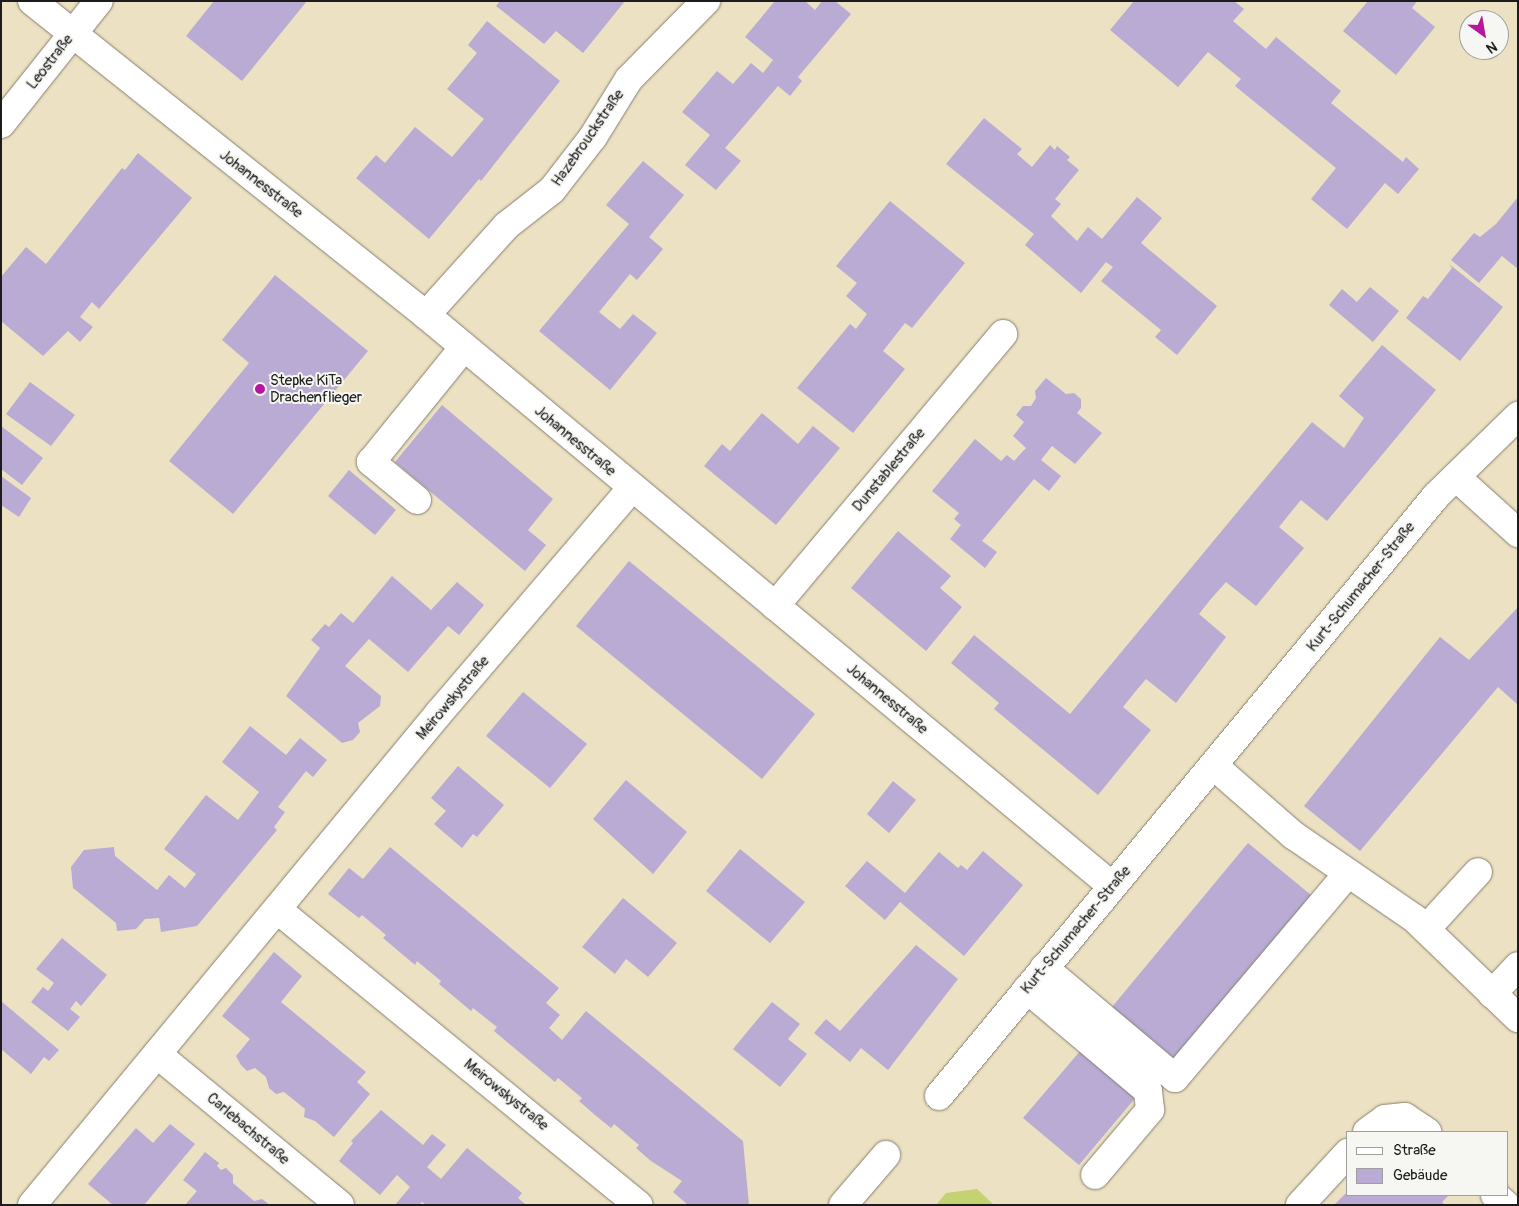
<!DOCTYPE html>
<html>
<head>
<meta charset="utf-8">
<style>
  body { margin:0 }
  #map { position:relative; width:1519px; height:1206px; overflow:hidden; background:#ece1c2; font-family:Pangolin,sans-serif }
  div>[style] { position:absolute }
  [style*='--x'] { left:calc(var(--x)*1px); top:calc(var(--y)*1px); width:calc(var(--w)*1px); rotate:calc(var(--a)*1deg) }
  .green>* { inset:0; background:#c4d274 }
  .building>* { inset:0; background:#b9abd4 }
  .roads { filter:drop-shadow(0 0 1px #847e6f) drop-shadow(0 0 1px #847e6f) }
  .minor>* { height:28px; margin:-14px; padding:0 14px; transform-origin:14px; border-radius:14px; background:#fff }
  .dots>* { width:14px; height:14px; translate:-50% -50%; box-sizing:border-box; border:2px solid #f6f6f2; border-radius:50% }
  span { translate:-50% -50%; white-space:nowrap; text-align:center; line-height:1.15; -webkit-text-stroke:4px #f6f6f2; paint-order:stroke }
  .street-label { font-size:15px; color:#1c1c1c }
  .poi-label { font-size:15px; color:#1c1c1c }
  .left { translate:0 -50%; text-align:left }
  .frame { position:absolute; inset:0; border:2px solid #1c1c1c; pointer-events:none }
  .legend { position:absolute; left:1346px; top:1131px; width:162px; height:65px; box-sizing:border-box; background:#f6f6f2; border:1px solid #9f9f9c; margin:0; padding:6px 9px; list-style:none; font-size:15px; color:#1c1c1c }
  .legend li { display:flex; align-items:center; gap:10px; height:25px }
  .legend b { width:25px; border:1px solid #9f9f9c }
  .north { position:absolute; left:1459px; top:10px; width:50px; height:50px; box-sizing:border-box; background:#f6f6f2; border:1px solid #9f9f9c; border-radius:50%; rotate:148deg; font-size:14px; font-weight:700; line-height:20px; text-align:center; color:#1c1c1c }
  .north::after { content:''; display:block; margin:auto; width:18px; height:22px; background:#b5179e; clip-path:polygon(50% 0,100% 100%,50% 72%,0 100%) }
</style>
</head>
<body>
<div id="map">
  <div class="green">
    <div style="clip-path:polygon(977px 1189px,994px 1205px,936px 1205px,946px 1193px)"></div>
  </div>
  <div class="building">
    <div style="clip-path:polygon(214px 1px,307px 1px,242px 81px,186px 36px)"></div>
    <div style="clip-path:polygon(500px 1px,625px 1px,583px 53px,556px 31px,544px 44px,496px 6px)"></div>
    <div style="clip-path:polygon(775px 1px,805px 1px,815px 10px,822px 1px,835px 1px,851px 14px,798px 77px,802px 81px,790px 96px,778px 86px,725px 148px,741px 161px,716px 190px,685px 165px,710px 135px,682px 112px,717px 71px,733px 84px,751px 63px,763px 73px,773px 60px,745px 37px)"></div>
    <div style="clip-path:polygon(1134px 1px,1234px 1px,1244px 9px,1233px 21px,1266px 49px,1276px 37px,1341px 91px,1331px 103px,1403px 162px,1406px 157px,1419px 169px,1398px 194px,1385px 183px,1347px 229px,1311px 199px,1336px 168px,1235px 86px,1241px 79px,1208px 52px,1178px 87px,1110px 30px)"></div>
    <div style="clip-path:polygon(1368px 1px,1417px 1px,1412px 8px,1435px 27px,1396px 75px,1343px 31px)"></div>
    <div style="clip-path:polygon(487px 21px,560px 81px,481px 181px,479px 179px,429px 239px,356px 178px,376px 155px,385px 163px,415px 127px,452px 157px,484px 119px,447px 89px,477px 53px,468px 45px)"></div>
    <div style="clip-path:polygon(984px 118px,1022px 149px,1017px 154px,1032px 167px,1050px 145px,1055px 150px,1057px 146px,1070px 157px,1067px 160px,1079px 170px,1055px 199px,1061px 204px,1051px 216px,1077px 241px,1088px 227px,1102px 239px,1137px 197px,1162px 218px,1141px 243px,1217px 306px,1177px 355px,1155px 337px,1161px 330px,1101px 281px,1113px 267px,1106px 262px,1081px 293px,1025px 245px,1034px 234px,946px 164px)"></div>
    <div style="clip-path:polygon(138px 153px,192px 198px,99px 309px,92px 302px,80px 317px,93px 327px,80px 342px,68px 331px,43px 356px,1px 321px,1px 277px,26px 247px,46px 264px,122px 168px,125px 170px)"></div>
    <div style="clip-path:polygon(643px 161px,684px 195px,649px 237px,663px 249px,637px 280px,630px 274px,599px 312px,620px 329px,633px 314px,657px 333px,610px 390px,539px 331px,629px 224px,606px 205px)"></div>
    <div style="clip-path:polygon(1518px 197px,1518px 269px,1502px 256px,1479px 283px,1451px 260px,1474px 233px,1480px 237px,1496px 224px)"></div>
    <div style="clip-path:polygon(890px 201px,965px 263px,912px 328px,905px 323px,883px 351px,905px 369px,853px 433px,797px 388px,850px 324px,856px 329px,867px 314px,846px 296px,857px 283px,836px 266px)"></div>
    <div style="clip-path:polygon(1449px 264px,1503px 307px,1460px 361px,1406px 318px,1423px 296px,1428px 299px,1452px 268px)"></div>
    <div style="clip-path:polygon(275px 275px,368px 351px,233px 514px,169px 461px,249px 363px,222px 340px)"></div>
    <div style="clip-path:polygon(1370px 287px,1399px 311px,1373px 342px,1329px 305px,1342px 289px,1357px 302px)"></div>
    <div style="clip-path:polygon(1382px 345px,1436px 390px,1327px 521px,1301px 500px,1291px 512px,1279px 527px,1304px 548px,1256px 606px,1226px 582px,1210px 600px,1199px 614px,1226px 637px,1176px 703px,1146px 679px,1135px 692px,1123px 707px,1151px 730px,1098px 795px,994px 709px,999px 703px,951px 663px,974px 635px,1070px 714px,1312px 422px,1344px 448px,1364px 418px,1339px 396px)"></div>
    <div style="clip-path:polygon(1046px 378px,1066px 394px,1074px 393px,1081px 399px,1081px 408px,1077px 413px,1102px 433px,1075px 464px,1052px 446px,1041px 460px,1061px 476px,1049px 491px,1034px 479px,982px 541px,997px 552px,985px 568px,950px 539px,961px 525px,954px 519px,959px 513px,932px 491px,975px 439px,1001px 461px,1007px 455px,1014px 461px,1026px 448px,1013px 436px,1024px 422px,1016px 415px,1023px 406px,1031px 406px,1036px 398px,1035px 391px)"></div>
    <div style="clip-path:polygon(30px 382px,75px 415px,51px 446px,6px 414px)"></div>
    <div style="clip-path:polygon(442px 405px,553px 499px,528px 530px,546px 545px,525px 571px,395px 462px)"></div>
    <div style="clip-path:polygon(762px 413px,798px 444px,813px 426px,840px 448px,776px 525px,704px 466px,722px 444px,730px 451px)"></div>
    <div style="clip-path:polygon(1px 426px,43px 458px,22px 485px,1px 469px)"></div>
    <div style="clip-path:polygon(349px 470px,396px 510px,375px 535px,328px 496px)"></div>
    <div style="clip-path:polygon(1px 476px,31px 498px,19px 517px,1px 505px)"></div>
    <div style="clip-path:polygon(898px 531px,951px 576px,940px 588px,962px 607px,926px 651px,851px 588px)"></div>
    <div style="clip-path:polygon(629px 561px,815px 714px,762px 779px,576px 626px)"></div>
    <div style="clip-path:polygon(392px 576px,431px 610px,457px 582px,484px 605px,459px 635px,448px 626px,408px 672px,369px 639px,345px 666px,381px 696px,380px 706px,358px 723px,360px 732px,353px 740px,342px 743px,286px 696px,320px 648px,311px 640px,325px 624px,329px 627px,341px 613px,353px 623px)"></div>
    <div style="clip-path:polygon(1518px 607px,1518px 705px,1498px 687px,1360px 851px,1304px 806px,1440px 637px,1469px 660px)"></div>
    <div style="clip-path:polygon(523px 692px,587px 744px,550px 788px,486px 736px)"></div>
    <div style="clip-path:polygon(250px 726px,286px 755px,300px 738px,327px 760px,313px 777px,306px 771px,278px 807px,285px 812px,274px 827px,277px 830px,197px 926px,161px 932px,159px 918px,145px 919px,136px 929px,117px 931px,116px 923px,73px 888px,71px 867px,84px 850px,114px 847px,115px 856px,157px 890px,169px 875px,185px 888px,196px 874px,164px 849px,206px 795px,238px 820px,259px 792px,222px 762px)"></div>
    <div style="clip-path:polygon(458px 766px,504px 805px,477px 837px,473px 834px,462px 848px,434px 824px,446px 811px,431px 798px)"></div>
    <div style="clip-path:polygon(626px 780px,687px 832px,653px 874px,593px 819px)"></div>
    <div style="clip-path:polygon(893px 781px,916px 800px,889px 833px,867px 814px)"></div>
    <div style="clip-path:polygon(1248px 843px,1311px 895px,1176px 1060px,1112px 1007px)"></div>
    <div style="clip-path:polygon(390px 847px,559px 988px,546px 1003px,560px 1015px,549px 1028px,562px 1040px,586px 1011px,743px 1141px,749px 1205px,688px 1205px,673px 1192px,682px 1181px,651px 1161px,636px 1148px,639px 1145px,614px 1124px,611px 1128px,595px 1115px,579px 1101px,582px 1098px,558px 1078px,555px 1082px,494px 1031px,497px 1027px,473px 1008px,471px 1011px,439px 984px,441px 981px,417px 961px,415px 965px,383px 938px,386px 935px,362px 915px,359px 918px,328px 894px,349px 868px,363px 879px)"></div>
    <div style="clip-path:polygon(740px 849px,805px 902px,770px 943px,706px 891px)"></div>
    <div style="clip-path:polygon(983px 851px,1023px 885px,964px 956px,900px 902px,885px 920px,845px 886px,867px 861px,905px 893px,939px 852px,958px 868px,961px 865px,967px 870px)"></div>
    <div style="clip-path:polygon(623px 898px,677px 943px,648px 977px,626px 959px,615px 974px,582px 947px)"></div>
    <div style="clip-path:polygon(62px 938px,107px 975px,81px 1006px,76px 1001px,70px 1009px,80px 1017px,68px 1031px,31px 1002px,43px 987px,48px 991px,54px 983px,36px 969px)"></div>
    <div style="clip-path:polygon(916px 945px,958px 979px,888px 1070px,861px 1048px,850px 1062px,814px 1033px,826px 1019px,840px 1031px)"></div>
    <div style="clip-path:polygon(274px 952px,302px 976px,281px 1002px,366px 1072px,357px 1082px,370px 1094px,334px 1137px,315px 1121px,304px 1117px,305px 1109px,284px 1092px,276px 1094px,269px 1088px,266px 1077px,255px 1068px,247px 1071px,241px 1065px,236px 1056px,250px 1039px,222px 1016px)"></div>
    <div style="clip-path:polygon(1px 1001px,59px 1050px,49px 1061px,44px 1057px,31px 1074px,1px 1049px)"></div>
    <div style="clip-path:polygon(772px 1002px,800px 1024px,788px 1039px,807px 1054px,780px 1087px,733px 1049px)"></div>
    <div style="clip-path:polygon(1081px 1050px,1137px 1096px,1079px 1165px,1023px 1118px)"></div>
    <div style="clip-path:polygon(381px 1110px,423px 1145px,432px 1134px,446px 1145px,427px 1167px,441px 1179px,467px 1148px,522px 1193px,518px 1198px,526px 1205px,426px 1205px,422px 1202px,419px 1205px,395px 1205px,410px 1187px,397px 1175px,380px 1195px,339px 1161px,353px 1143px,351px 1141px)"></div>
    <div style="clip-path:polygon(170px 1124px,195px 1144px,144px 1205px,113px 1205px,88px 1184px,136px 1128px,153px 1143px)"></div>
    <div style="clip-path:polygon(205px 1152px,219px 1163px,217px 1166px,221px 1170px,226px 1168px,233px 1175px,233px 1183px,254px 1201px,262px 1199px,270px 1205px,185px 1205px,197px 1191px,183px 1180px)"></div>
    <div style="clip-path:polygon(1348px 1191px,1348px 1195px,1449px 1195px,1442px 1202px,1445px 1205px,1334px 1205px)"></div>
  </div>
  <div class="roads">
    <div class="minor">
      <div style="--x:32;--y:1;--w:504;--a:38.55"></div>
      <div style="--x:426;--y:315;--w:893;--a:39.77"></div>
      <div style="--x:1;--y:124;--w:157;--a:-51.5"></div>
      <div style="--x:426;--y:315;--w:120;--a:-48"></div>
      <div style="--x:506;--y:226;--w:58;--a:-38"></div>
      <div style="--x:552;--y:190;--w:67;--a:-52.3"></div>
      <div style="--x:593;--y:137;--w:68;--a:-58.2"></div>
      <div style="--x:629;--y:79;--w:110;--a:-45.4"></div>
      <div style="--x:1456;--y:477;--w:84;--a:42.1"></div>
      <div style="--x:417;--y:500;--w:60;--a:-140.4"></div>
      <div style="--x:371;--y:462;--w:148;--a:-51"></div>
      <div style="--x:775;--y:606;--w:355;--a:-50"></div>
      <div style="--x:1214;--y:766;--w:105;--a:41.1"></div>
      <div style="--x:1293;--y:835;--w:148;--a:34.5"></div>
      <div style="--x:1415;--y:919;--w:143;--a:43.9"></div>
      <div style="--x:278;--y:910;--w:466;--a:39.3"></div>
      <div style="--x:1426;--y:929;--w:77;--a:-47.6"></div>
      <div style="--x:1044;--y:968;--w:171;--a:40"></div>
      <div style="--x:1175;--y:1078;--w:268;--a:-49.8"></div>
      <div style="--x:1027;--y:989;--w:158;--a:40.1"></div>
      <div style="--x:1148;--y:1091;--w:19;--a:84"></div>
      <div style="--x:1150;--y:1110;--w:85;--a:130.2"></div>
      <div style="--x:1492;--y:994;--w:38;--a:-47"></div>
      <div style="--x:157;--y:1054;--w:237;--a:39.5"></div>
      <div style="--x:939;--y:1096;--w:779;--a:-50.36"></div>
      <div style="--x:1436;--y:496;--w:115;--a:-44.3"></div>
      <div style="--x:1367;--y:1132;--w:22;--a:-36"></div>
      <div style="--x:1385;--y:1119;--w:20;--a:-6"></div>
      <div style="--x:1405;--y:1117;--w:27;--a:34"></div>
      <div style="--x:1495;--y:1195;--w:15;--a:42"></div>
      <div style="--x:32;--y:1205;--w:639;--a:-50.4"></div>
      <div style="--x:439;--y:713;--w:295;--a:-49.4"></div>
      <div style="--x:843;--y:1205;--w:66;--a:-49.3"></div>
      <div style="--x:1300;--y:1205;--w:71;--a:-47.3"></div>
    </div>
  </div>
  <div class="dots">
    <div style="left:260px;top:389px;background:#b5179e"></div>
  </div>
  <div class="street-label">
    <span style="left:50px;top:62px;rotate:-52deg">Leostraße</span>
    <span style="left:588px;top:138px;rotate:-55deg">Hazebrouckstraße</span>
    <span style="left:261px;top:184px;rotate:38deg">Johannesstraße</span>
    <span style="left:575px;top:441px;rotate:40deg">Johannesstraße</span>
    <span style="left:889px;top:470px;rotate:-50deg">Dunstablestraße</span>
    <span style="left:1361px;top:587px;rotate:-51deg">Kurt-Schumacher-Straße</span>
    <span style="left:453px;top:698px;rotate:-50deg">Meirowskystraße</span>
    <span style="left:887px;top:699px;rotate:40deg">Johannesstraße</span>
    <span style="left:1076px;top:930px;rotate:-50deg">Kurt-Schumacher-Straße</span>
    <span style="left:506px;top:1095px;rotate:39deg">Meirowskystraße</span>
    <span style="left:248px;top:1129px;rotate:40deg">Carlebachstraße</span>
  </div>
  <div class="poi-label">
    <span class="left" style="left:270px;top:389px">Stepke KiTa<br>Drachenflieger</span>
  </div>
  <div class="frame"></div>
  <ul class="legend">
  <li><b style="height:6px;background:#fff"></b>Straße</li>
  <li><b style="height:14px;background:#b9abd4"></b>Gebäude</li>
  </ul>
  <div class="north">N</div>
</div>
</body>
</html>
